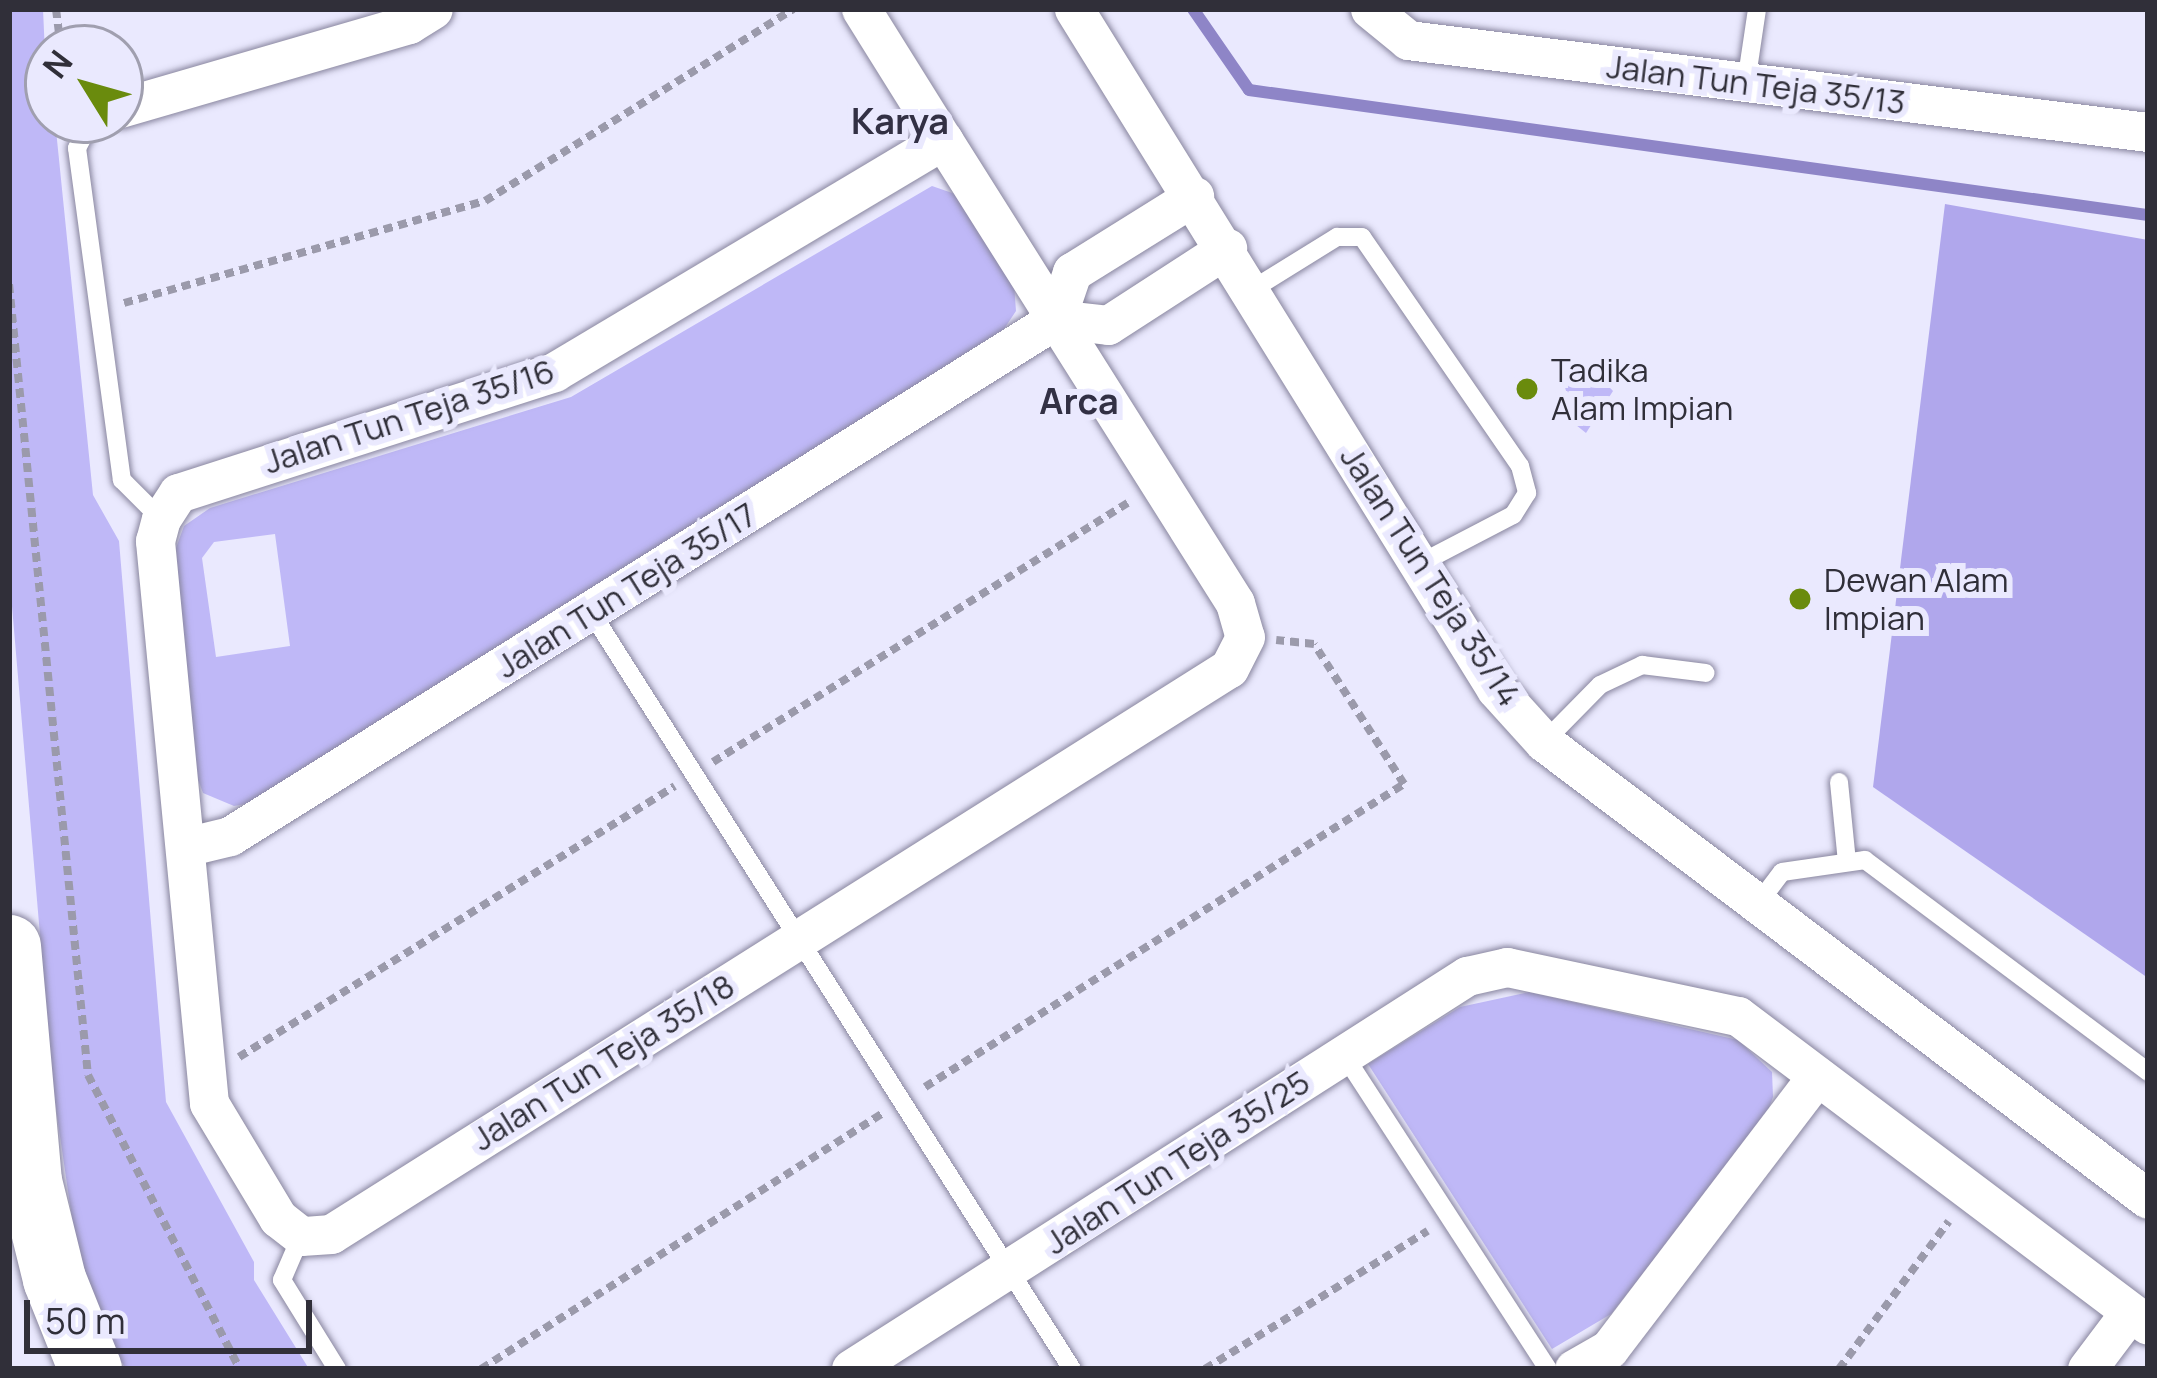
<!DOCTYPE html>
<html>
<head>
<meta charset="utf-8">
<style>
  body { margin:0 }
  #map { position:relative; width:2157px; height:1378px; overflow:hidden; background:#eae9fe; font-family:Manrope,sans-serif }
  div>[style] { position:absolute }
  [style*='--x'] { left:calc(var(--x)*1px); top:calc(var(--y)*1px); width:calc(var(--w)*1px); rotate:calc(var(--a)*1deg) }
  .green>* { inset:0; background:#bfb8f7 }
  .forest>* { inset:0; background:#b0a7ec }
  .stream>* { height:12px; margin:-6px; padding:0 6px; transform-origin:6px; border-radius:6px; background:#8e85c7 }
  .path>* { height:8px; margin-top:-4px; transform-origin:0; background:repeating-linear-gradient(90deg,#9b9aab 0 9px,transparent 0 15px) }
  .roads { filter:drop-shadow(0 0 3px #89869f) drop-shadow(0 0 3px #89869f) }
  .lane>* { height:18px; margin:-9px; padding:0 9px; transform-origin:9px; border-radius:9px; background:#fff }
  .street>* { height:39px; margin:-19.5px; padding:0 19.5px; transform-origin:19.5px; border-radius:19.5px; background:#fff }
  .primary>* { height:63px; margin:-31.5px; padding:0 31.5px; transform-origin:31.5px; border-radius:31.5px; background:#fff }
  .dots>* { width:33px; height:33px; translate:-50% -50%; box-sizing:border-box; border:6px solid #eae9fe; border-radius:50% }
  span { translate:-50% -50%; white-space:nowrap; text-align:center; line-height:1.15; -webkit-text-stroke:12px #eae9fe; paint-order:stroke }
  .street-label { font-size:33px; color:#302f39 }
  .poi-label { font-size:33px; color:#302f39 }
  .left { translate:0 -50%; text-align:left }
  .neighbourhood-label { font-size:36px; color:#323044; font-weight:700 }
  .frame { position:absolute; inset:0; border:12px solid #302f39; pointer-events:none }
  .north { position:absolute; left:24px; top:24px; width:120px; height:120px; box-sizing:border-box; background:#eae9fe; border:3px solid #a09faf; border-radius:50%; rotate:307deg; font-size:33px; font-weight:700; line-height:48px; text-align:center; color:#302f39 }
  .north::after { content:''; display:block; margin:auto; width:42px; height:54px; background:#6a8b0d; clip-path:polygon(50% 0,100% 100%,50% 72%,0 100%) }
  .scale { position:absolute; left:24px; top:1300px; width:288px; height:54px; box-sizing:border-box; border:6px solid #302f39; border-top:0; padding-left:15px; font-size:36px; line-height:42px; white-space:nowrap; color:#302f39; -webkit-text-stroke:9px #eae9fe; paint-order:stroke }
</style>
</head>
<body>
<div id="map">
  <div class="green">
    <div style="clip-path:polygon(9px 9px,43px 9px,48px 120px,55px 120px,93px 495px,119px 541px,166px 1102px,254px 1262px,254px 1280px,309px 1369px,126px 1369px,91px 1313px,77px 1253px,53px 1088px,9px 571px)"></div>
    <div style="clip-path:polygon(evenodd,932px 186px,955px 194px,1014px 284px,1016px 311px,1004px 329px,257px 802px,234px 806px,203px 793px,193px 766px,176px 548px,184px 526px,210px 508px,571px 397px,932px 186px,275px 534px,290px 646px,216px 657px,202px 558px,214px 542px,275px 534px)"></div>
    <div style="clip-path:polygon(1594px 371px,1613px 391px,1586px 433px,1576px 425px,1564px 384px)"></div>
    <div style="clip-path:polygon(1529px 992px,1738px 1040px,1772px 1072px,1773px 1097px,1765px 1119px,1611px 1314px,1552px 1349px,1368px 1064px,1460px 1007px)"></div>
  </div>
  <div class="forest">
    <div style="clip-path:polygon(1945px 204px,2148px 240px,2148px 978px,1873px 787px)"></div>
  </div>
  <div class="stream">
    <div style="--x:1193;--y:9;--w:98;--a:55.3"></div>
    <div style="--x:1249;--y:90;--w:908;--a:7.92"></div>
  </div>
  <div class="path">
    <div style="--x:56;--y:9;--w:39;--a:83"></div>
    <div style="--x:9;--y:284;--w:795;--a:84.3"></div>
    <div style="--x:88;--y:1075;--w:331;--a:62.7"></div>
    <div style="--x:124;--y:303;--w:375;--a:-15.8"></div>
    <div style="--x:485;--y:201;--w:363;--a:-31.9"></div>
    <div style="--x:713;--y:762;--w:489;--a:-32"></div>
    <div style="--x:239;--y:1057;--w:513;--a:-31.86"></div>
    <div style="--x:925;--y:1087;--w:567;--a:-32.32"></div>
    <div style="--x:1404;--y:784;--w:166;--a:-122.7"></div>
    <div style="--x:1314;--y:644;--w:38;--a:-174"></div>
    <div style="--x:481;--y:1369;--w:475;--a:-32.5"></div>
    <div style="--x:1205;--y:1369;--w:262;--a:-31.8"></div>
    <div style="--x:1839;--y:1369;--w:184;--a:-53.4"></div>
  </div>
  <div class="roads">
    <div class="lane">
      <div style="--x:1746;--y:83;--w:75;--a:-81.5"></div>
      <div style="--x:92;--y:120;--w:32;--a:118"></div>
      <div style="--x:77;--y:148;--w:335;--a:82.3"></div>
      <div style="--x:122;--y:480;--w:55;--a:45"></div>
      <div style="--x:1253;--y:289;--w:99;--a:-31.8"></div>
      <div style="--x:1337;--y:237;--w:25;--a:0"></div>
      <div style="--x:1362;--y:237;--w:278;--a:55.4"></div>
      <div style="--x:1520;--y:466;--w:28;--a:75"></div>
      <div style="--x:1527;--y:493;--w:26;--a:122"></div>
      <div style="--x:1513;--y:515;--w:106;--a:152.5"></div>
      <div style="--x:591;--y:612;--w:897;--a:57.57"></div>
      <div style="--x:1544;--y:742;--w:80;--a:-45.5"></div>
      <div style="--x:1600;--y:685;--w:47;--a:-25.5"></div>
      <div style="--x:1642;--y:665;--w:64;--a:7.1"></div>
      <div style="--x:1839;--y:782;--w:80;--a:84.3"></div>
      <div style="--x:1757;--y:905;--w:41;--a:-52.9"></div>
      <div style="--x:1782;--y:872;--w:84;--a:-8.2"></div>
      <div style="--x:1865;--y:860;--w:354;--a:36.8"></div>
      <div style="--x:1344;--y:1055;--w:374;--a:57"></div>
      <div style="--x:301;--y:1236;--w:48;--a:113.4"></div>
      <div style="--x:282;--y:1280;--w:105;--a:58.3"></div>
    </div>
    <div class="street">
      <div style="--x:861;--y:9;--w:155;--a:58"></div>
      <div style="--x:943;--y:140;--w:547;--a:57.76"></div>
      <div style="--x:1235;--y:603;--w:35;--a:74"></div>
      <div style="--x:1245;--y:637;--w:35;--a:117"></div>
      <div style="--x:1229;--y:668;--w:1061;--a:147.78"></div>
      <div style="--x:331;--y:1234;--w:30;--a:176"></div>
      <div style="--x:301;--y:1236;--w:29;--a:-142"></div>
      <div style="--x:278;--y:1218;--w:134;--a:-121"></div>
      <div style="--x:209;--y:1103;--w:565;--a:-95.49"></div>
      <div style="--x:155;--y:541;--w:23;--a:-75"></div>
      <div style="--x:161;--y:519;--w:31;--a:-57"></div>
      <div style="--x:178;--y:493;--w:395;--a:-17.8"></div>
      <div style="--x:554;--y:372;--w:453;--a:-30.8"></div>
      <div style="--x:1074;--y:9;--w:800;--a:58.18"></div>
      <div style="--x:1496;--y:689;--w:72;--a:47.8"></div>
      <div style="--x:1544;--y:742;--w:757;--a:37.11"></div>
      <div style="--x:1370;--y:9;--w:49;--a:39.2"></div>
      <div style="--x:1408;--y:40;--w:746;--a:7.09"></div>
      <div style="--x:120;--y:108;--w:301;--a:-16.2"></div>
      <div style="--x:409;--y:24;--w:28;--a:-32"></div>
      <div style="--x:1056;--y:319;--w:52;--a:6.6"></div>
      <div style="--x:1108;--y:325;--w:142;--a:-32.9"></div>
      <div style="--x:189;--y:846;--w:42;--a:-13.7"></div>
      <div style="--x:230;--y:836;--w:974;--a:-32.04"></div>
      <div style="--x:1056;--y:319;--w:50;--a:-71.2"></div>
      <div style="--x:1072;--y:272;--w:144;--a:-31.9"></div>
      <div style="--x:851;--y:1369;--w:731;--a:-32.54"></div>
      <div style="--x:1467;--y:976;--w:41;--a:-12.7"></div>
      <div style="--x:1507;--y:967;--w:236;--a:12"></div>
      <div style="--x:1738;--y:1016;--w:513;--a:37"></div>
      <div style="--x:1574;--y:1369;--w:40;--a:-29.7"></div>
      <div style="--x:1609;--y:1349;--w:343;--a:-52.7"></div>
      <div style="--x:2087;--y:1369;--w:71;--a:-53"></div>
    </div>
    <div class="primary">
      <div style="--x:9;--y:946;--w:236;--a:84.9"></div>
      <div style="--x:30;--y:1181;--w:101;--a:76.2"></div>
      <div style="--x:54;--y:1279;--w:97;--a:68.2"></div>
    </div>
  </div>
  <div class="dots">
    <div style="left:1527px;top:389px;background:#6a8b0d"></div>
    <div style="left:1800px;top:599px;background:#6a8b0d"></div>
  </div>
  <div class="street-label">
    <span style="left:1756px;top:84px;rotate:7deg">Jalan Tun Teja 35/13</span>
    <span style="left:409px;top:416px;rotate:-18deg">Jalan Tun Teja 35/16</span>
    <span style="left:1431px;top:576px;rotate:57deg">Jalan Tun Teja 35/14</span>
    <span style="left:626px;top:590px;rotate:-32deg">Jalan Tun Teja 35/17</span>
    <span style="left:603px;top:1062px;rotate:-32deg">Jalan Tun Teja 35/18</span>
    <span style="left:1177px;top:1162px;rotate:-33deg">Jalan Tun Teja 35/25</span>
  </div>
  <div class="poi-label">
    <span class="left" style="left:1551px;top:389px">Tadika<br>Alam Impian</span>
    <span class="left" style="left:1824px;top:599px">Dewan Alam<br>Impian</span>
  </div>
  <div class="neighbourhood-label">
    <span style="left:900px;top:121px">Karya</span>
    <span style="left:1079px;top:401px">Arca</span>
  </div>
  <div class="frame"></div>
  <div class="north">N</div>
  <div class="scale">50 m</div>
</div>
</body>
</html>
